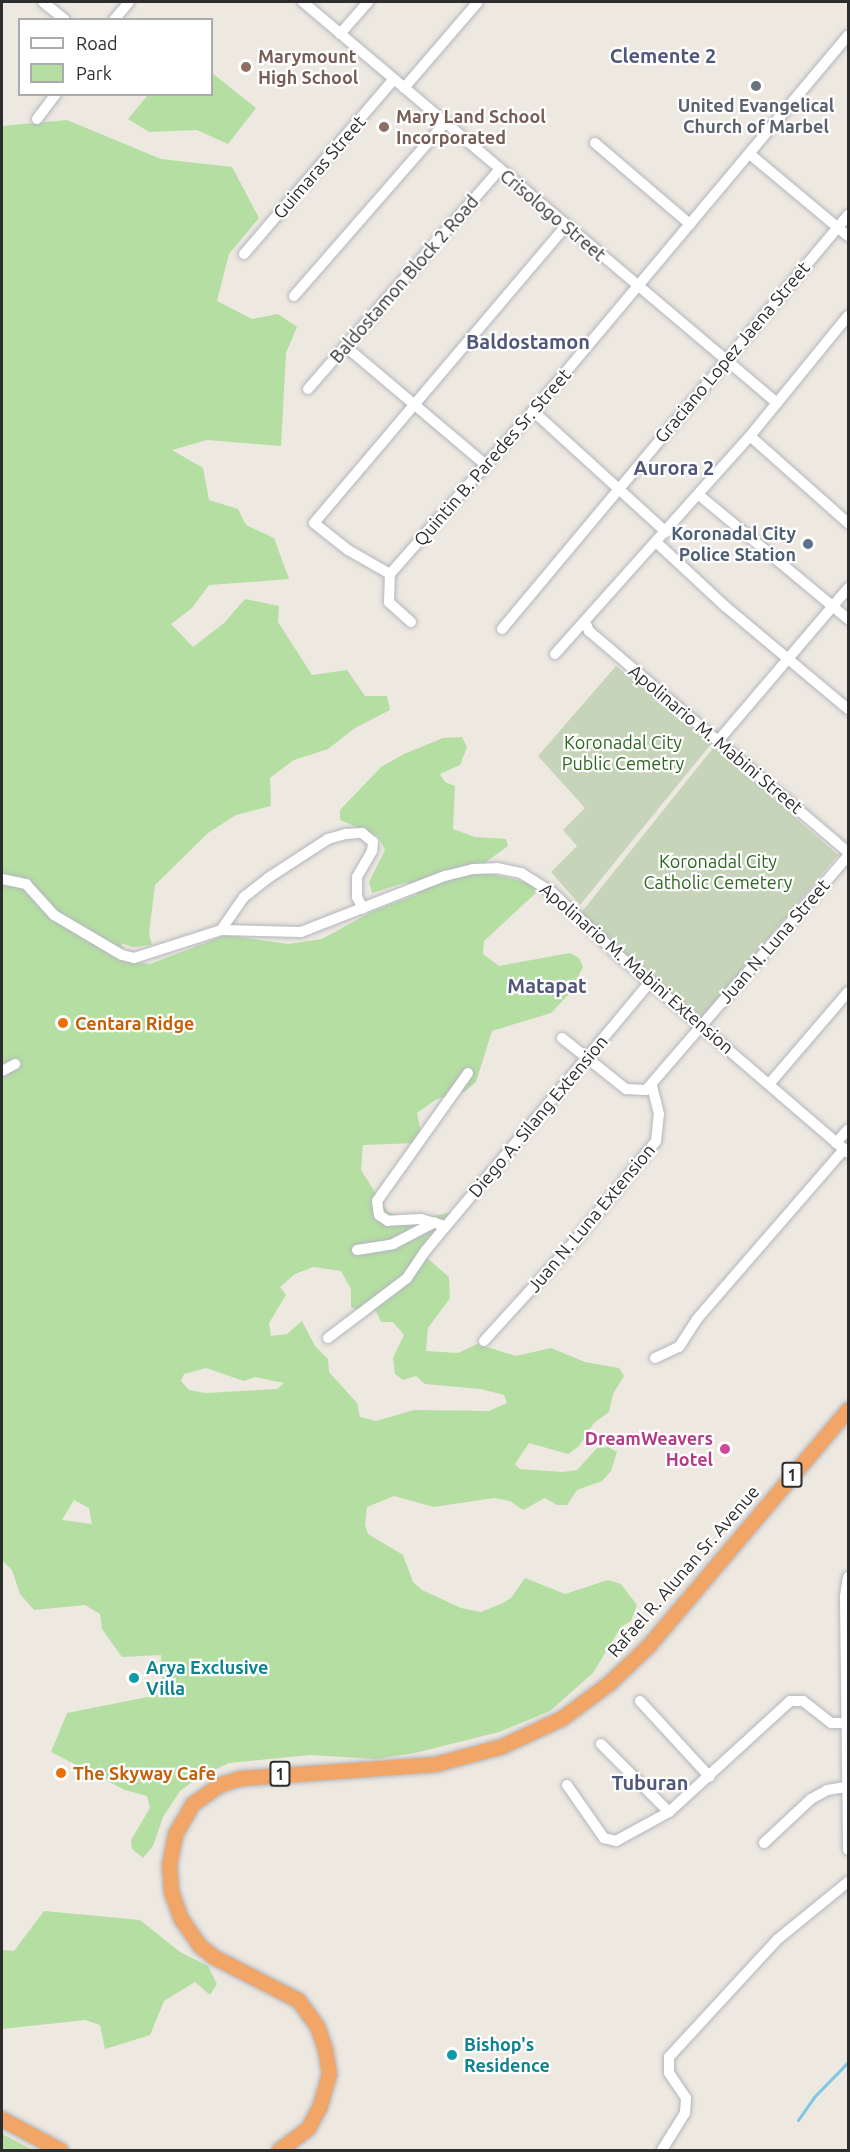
<!DOCTYPE html>
<html>
<head>
<meta charset="utf-8">
<style>
  body { margin:0 }
  #map { position:relative; width:850px; height:2152px; overflow:hidden; background:#ede8e0; font-family:Ubuntu,sans-serif }
  div>[style] { position:absolute }
  [style*='--x'] { left:calc(var(--x)*1px); top:calc(var(--y)*1px); width:calc(var(--w)*1px); rotate:calc(var(--a)*1deg) }
  .green>* { inset:0; background:#b5dea2 }
  .cemetery>* { inset:0; background:#c6d5b9 }
  .stream>* { height:3px; margin:-1.5px; padding:0 1.5px; transform-origin:1.5px; border-radius:1.5px; background:#7dc7e5 }
  .roads { filter:drop-shadow(0 0 2px #b4b6bf) drop-shadow(0 0 2px #b4b6bf) }
  .minor>* { height:10px; margin:-5px; padding:0 5px; transform-origin:5px; border-radius:5px; background:#fff }
  .highway>* { height:15px; margin:-7.5px; padding:0 7.5px; transform-origin:7.5px; border-radius:7.5px; background:#f1a667 }
  .dots>* { width:16px; height:16px; translate:-50% -50%; box-sizing:border-box; border:3px solid #fff; border-radius:50% }
  span { translate:-50% -50%; white-space:nowrap; text-align:center; line-height:1.15; -webkit-text-stroke:4.5px #fff; paint-order:stroke }
  .shield-label span { padding:2px 4px; background:#fff; border:2px solid; border-radius:4px; -webkit-text-stroke-width:0 }
  .shield-label { font-size:16px; color:#2d2d2d; font-weight:700 }
  .education-label { font-size:18px; color:#785e54; font-weight:700 }
  .left { translate:0 -50%; text-align:left }
  .worship-label { font-size:18px; color:#5b616d; font-weight:700 }
  .street-label { font-size:18px; color:#2d2d2d }
  .service-label { font-size:18px; color:#4e5e75; font-weight:700 }
  .right { translate:-100% -50%; text-align:right }
  .park-label { font-size:18px; color:#2e6521 }
  .food-label { font-size:18px; color:#c56008; font-weight:700 }
  .hotel-label { font-size:18px; color:#b23c85; font-weight:700 }
  .culture-label { font-size:18px; color:#0d838f; font-weight:700 }
  .neighbourhood-label { font-size:20px; color:#50577a; font-weight:700 }
  .frame { position:absolute; inset:0; border:3px solid #2d2d2d; pointer-events:none }
  .legend { position:absolute; left:18px; top:18px; width:195px; height:78px; box-sizing:border-box; background:#fff; border:2px solid #ababab; margin:0; padding:8px 10px; list-style:none; font-size:18px; color:#2d2d2d }
  .legend li { display:flex; align-items:center; gap:12px; height:30px }
  .legend b { width:30px; border:2px solid #ababab }
</style>
</head>
<body>
<div id="map">
  <div class="green">
    <div style="clip-path:polygon(212px 73px,256px 108px,228px 144px,197px 130px,149px 132px,128px 119px,148px 95px,212px 94px)"></div>
    <div style="clip-path:polygon(evenodd,67px 120px,161px 159px,232px 167px,259px 218px,229px 254px,217px 301px,252px 319px,278px 314px,297px 327px,286px 353px,281px 446px,207px 440px,172px 450px,203px 468px,209px 500px,238px 509px,246px 525px,274px 538px,289px 579px,209px 585px,192px 608px,171px 624px,193px 647px,224px 623px,245px 599px,279px 606px,278px 622px,312px 675px,347px 670px,365px 696px,387px 696px,390px 710px,355px 728px,328px 749px,294px 760px,270px 778px,271px 806px,236px 815px,208px 833px,155px 885px,149px 934px,152px 945px,133px 947px,121px 943px,128px 961px,150px 964px,226px 935px,288px 944px,322px 939px,373px 911px,416px 895px,419px 884px,404px 883px,372px 893px,369px 882px,385px 850px,378px 836px,340px 820px,340px 810px,381px 767px,404px 754px,443px 738px,462px 737px,467px 747px,460px 765px,440px 774px,445px 782px,455px 786px,453px 829px,475px 837px,506px 839px,508px 846px,486px 862px,487px 873px,538px 885px,538px 891px,484px 941px,483px 954px,499px 966px,570px 953px,579px 958px,583px 967px,569px 994px,551px 1013px,492px 1031px,476px 1082px,464px 1092px,437px 1099px,417px 1113px,421px 1134px,417px 1143px,363px 1145px,361px 1170px,387px 1211px,411px 1222px,463px 1209px,426px 1257px,449px 1277px,450px 1298px,428px 1328px,426px 1351px,458px 1353px,477px 1344px,516px 1356px,551px 1348px,585px 1362px,619px 1368px,624px 1376px,613px 1394px,609px 1412px,594px 1423px,579px 1446px,568px 1454px,529px 1443px,515px 1464px,520px 1469px,563px 1472px,577px 1470px,597px 1448px,608px 1447px,617px 1452px,611px 1471px,602px 1481px,577px 1490px,567px 1505px,557px 1505px,545px 1498px,523px 1510px,510px 1501px,494px 1498px,434px 1507px,394px 1496px,367px 1507px,365px 1525px,368px 1534px,403px 1555px,413px 1582px,422px 1590px,461px 1608px,481px 1612px,503px 1603px,511px 1598px,525px 1578px,565px 1594px,608px 1580px,621px 1584px,637px 1605px,631px 1621px,621px 1627px,593px 1673px,550px 1711px,499px 1732px,415px 1753px,376px 1759px,310px 1755px,229px 1763px,199px 1777px,180px 1791px,163px 1817px,153px 1846px,143px 1858px,132px 1849px,131px 1840px,150px 1808px,147px 1796px,125px 1790px,51px 1752px,67px 1713px,163px 1694px,161px 1655px,122px 1657px,102px 1629px,100px 1614px,85px 1605px,34px 1610px,20px 1594px,12px 1570px,2px 1560px,2px 126px,67px 120px,313px 1267px,341px 1271px,351px 1289px,351px 1307px,361px 1312px,376px 1311px,381px 1322px,393px 1322px,404px 1335px,393px 1358px,395px 1374px,403px 1380px,416px 1376px,425px 1384px,481px 1389px,504px 1395px,507px 1403px,489px 1411px,414px 1410px,376px 1421px,360px 1417px,357px 1403px,329px 1372px,328px 1359px,315px 1346px,302px 1321px,287px 1334px,271px 1336px,269px 1323px,286px 1295px,280px 1287px,295px 1274px,313px 1267px,67px 120px,206px 1368px,244px 1381px,255px 1377px,284px 1383px,277px 1389px,205px 1393px,189px 1390px,181px 1381px,184px 1374px,206px 1368px,67px 120px,74px 1500px,89px 1508px,92px 1524px,62px 1520px,74px 1500px)"></div>
    <div style="clip-path:polygon(44px 1911px,140px 1920px,180px 1952px,208px 1966px,217px 1984px,210px 1995px,195px 1982px,164px 2001px,150px 2035px,105px 2049px,100px 2025px,85px 2020px,2px 2029px,2px 1950px,14px 1951px)"></div>
    <div style="clip-path:polygon(2px 2134px,33px 2150px,2px 2150px)"></div>
  </div>
  <div class="cemetery">
    <div style="clip-path:polygon(616px 666px,711px 744px,580px 905px,551px 872px,577px 846px,563px 830px,585px 808px,538px 756px)"></div>
    <div style="clip-path:polygon(714px 747px,838px 855px,700px 1020px,580px 914px)"></div>
  </div>
  <div class="stream">
    <div style="--x:798;--y:2120;--w:28;--a:-55"></div>
    <div style="--x:814;--y:2097;--w:49;--a:-45.8"></div>
  </div>
  <div class="roads">
    <div class="minor">
      <div style="--x:43;--y:2;--w:28;--a:39"></div>
      <div style="--x:303;--y:2;--w:621;--a:40.23"></div>
      <div style="--x:114;--y:20;--w:23;--a:-50"></div>
      <div style="--x:340;--y:34;--w:43;--a:-48.8"></div>
      <div style="--x:404;--y:88;--w:113;--a:-49.3"></div>
      <div style="--x:37;--y:119;--w:31;--a:-53"></div>
      <div style="--x:595;--y:143;--w:125;--a:40.5"></div>
      <div style="--x:751;--y:155;--w:126;--a:39.9"></div>
      <div style="--x:244;--y:254;--w:229;--a:-49.4"></div>
      <div style="--x:294;--y:296;--w:228;--a:-48.9"></div>
      <div style="--x:345;--y:346;--w:185;--a:40.2"></div>
      <div style="--x:308;--y:389;--w:291;--a:-48.9"></div>
      <div style="--x:533;--y:411;--w:180;--a:42.3"></div>
      <div style="--x:750;--y:436;--w:131;--a:41.6"></div>
      <div style="--x:699;--y:495;--w:194;--a:39.8"></div>
      <div style="--x:656;--y:542;--w:96;--a:42.9"></div>
      <div style="--x:726;--y:607;--w:159;--a:39.9"></div>
      <div style="--x:390;--y:574;--w:48;--a:-150.3"></div>
      <div style="--x:348;--y:550;--w:43;--a:-141.5"></div>
      <div style="--x:314;--y:523;--w:388;--a:-49.7"></div>
      <div style="--x:411;--y:622;--w:30;--a:-138"></div>
      <div style="--x:389;--y:602;--w:28;--a:-88"></div>
      <div style="--x:390;--y:574;--w:217;--a:-48.7"></div>
      <div style="--x:533;--y:411;--w:490;--a:-50"></div>
      <div style="--x:586;--y:624;--w:8;--a:67"></div>
      <div style="--x:589;--y:631;--w:340;--a:40.5"></div>
      <div style="--x:502;--y:629;--w:540;--a:-50.11"></div>
      <div style="--x:555;--y:654;--w:292;--a:-48.2"></div>
      <div style="--x:750;--y:436;--w:155;--a:-50.8"></div>
      <div style="--x:718;--y:741;--w:201;--a:-49.6"></div>
      <div style="--x:2;--y:879;--w:25;--a:12"></div>
      <div style="--x:26;--y:884;--w:42;--a:47.9"></div>
      <div style="--x:54;--y:915;--w:79;--a:30.5"></div>
      <div style="--x:122;--y:955;--w:12;--a:14"></div>
      <div style="--x:134;--y:958;--w:91;--a:-17.8"></div>
      <div style="--x:221;--y:930;--w:80;--a:1.4"></div>
      <div style="--x:301;--y:932;--w:155;--a:-21.3"></div>
      <div style="--x:445;--y:876;--w:29;--a:-14"></div>
      <div style="--x:473;--y:869;--w:24;--a:-2"></div>
      <div style="--x:497;--y:868;--w:25;--a:12"></div>
      <div style="--x:521;--y:873;--w:36;--a:32"></div>
      <div style="--x:552;--y:892;--w:90;--a:43.6"></div>
      <div style="--x:617;--y:954;--w:305;--a:40.7"></div>
      <div style="--x:221;--y:930;--w:40;--a:-55.1"></div>
      <div style="--x:244;--y:897;--w:31;--a:-38"></div>
      <div style="--x:268;--y:878;--w:72;--a:-33"></div>
      <div style="--x:328;--y:839;--w:19;--a:-16"></div>
      <div style="--x:346;--y:834;--w:16;--a:-4"></div>
      <div style="--x:362;--y:833;--w:14;--a:39"></div>
      <div style="--x:373;--y:842;--w:9;--a:96"></div>
      <div style="--x:372;--y:851;--w:30;--a:120"></div>
      <div style="--x:357;--y:877;--w:20;--a:90"></div>
      <div style="--x:357;--y:897;--w:13;--a:63"></div>
      <div style="--x:562;--y:1038;--w:82;--a:38.6"></div>
      <div style="--x:626;--y:1089;--w:20;--a:3"></div>
      <div style="--x:646;--y:1090;--w:309;--a:-49.2"></div>
      <div style="--x:2;--y:1071;--w:15;--a:-28"></div>
      <div style="--x:770;--y:1083;--w:120;--a:-49.4"></div>
      <div style="--x:836;--y:1143;--w:18;--a:-49"></div>
      <div style="--x:445;--y:1226;--w:25;--a:-164"></div>
      <div style="--x:421;--y:1219;--w:33;--a:177"></div>
      <div style="--x:388;--y:1221;--w:11;--a:-146"></div>
      <div style="--x:379;--y:1215;--w:14;--a:-98"></div>
      <div style="--x:377;--y:1201;--w:157;--a:-54.6"></div>
      <div style="--x:357;--y:1250;--w:36;--a:-9"></div>
      <div style="--x:393;--y:1244;--w:47;--a:-27.6"></div>
      <div style="--x:328;--y:1338;--w:99;--a:-37.2"></div>
      <div style="--x:407;--y:1278;--w:34;--a:-56"></div>
      <div style="--x:426;--y:1250;--w:349;--a:-50.1"></div>
      <div style="--x:484;--y:1341;--w:134;--a:-47.7"></div>
      <div style="--x:574;--y:1242;--w:130;--a:-50.9"></div>
      <div style="--x:656;--y:1141;--w:27;--a:-84"></div>
      <div style="--x:659;--y:1114;--w:29;--a:-104"></div>
      <div style="--x:655;--y:1358;--w:26;--a:-25"></div>
      <div style="--x:679;--y:1347;--w:33;--a:-57"></div>
      <div style="--x:697;--y:1319;--w:225;--a:-49.1"></div>
      <div style="--x:848;--y:1577;--w:19;--a:99"></div>
      <div style="--x:845;--y:1596;--w:254;--a:89.3"></div>
      <div style="--x:640;--y:1701;--w:103;--a:47.4"></div>
      <div style="--x:601;--y:1744;--w:96;--a:45"></div>
      <div style="--x:567;--y:1785;--w:65;--a:55.1"></div>
      <div style="--x:604;--y:1838;--w:12;--a:14"></div>
      <div style="--x:616;--y:1841;--w:60;--a:-28.7"></div>
      <div style="--x:669;--y:1812;--w:164;--a:-42.5"></div>
      <div style="--x:790;--y:1701;--w:13;--a:0"></div>
      <div style="--x:803;--y:1701;--w:36;--a:38"></div>
      <div style="--x:831;--y:1723;--w:15;--a:0"></div>
      <div style="--x:764;--y:1843;--w:64;--a:-43.1"></div>
      <div style="--x:811;--y:1799;--w:18;--a:-29"></div>
      <div style="--x:827;--y:1790;--w:19;--a:-9"></div>
      <div style="--x:662;--y:2150;--w:44;--a:-58.1"></div>
      <div style="--x:685;--y:2113;--w:15;--a:-86"></div>
      <div style="--x:686;--y:2098;--w:30;--a:-124"></div>
      <div style="--x:669;--y:2073;--w:16;--a:-90"></div>
      <div style="--x:669;--y:2057;--w:161;--a:-47.3"></div>
      <div style="--x:778;--y:1939;--w:90;--a:-39.2"></div>
    </div>
    <div class="highway">
      <div style="--x:2;--y:2119;--w:66;--a:28.1"></div>
      <div style="--x:279;--y:2150;--w:36;--a:-37"></div>
      <div style="--x:308;--y:2128;--w:26;--a:-62"></div>
      <div style="--x:320;--y:2105;--w:32;--a:-74"></div>
      <div style="--x:329;--y:2074;--w:25;--a:-99"></div>
      <div style="--x:325;--y:2049;--w:24;--a:-109"></div>
      <div style="--x:317;--y:2026;--w:32;--a:-126"></div>
      <div style="--x:298;--y:2000;--w:94;--a:-152.9"></div>
      <div style="--x:214;--y:1957;--w:18;--a:-142"></div>
      <div style="--x:200;--y:1946;--w:33;--a:-125"></div>
      <div style="--x:181;--y:1919;--w:30;--a:-110"></div>
      <div style="--x:171;--y:1891;--w:26;--a:-94"></div>
      <div style="--x:169;--y:1865;--w:32;--a:-79"></div>
      <div style="--x:175;--y:1834;--w:34;--a:-60"></div>
      <div style="--x:192;--y:1804;--w:35;--a:-35"></div>
      <div style="--x:221;--y:1784;--w:21;--a:-17"></div>
      <div style="--x:241;--y:1778;--w:195;--a:-4.1"></div>
      <div style="--x:435;--y:1764;--w:69;--a:-15"></div>
      <div style="--x:502;--y:1746;--w:66;--a:-25"></div>
      <div style="--x:562;--y:1718;--w:57;--a:-36.5"></div>
      <div style="--x:608;--y:1684;--w:55;--a:-43.5"></div>
      <div style="--x:648;--y:1646;--w:310;--a:-49.8"></div>
    </div>
  </div>
  <div class="dots">
    <div style="left:246px;top:67px;background:#8d6e63"></div>
    <div style="left:756px;top:86px;background:#6b7280"></div>
    <div style="left:384px;top:127px;background:#8d6e63"></div>
    <div style="left:808px;top:544px;background:#5c6f8a"></div>
    <div style="left:63px;top:1023px;background:#e8710a"></div>
    <div style="left:725px;top:1449px;background:#d1479c"></div>
    <div style="left:134px;top:1678px;background:#0f9aa8"></div>
    <div style="left:61px;top:1773px;background:#e8710a"></div>
    <div style="left:452px;top:2055px;background:#0f9aa8"></div>
  </div>
  <div class="shield-label">
    <span style="left:792px;top:1475px">1</span>
    <span style="left:280px;top:1774px">1</span>
  </div>
  <div class="education-label">
    <span class="left" style="left:258px;top:67px">Marymount<br>High School</span>
    <span class="left" style="left:396px;top:127px">Mary Land School<br>Incorporated</span>
  </div>
  <div class="worship-label">
    <span style="left:756px;top:116px">United Evangelical<br>Church of Marbel</span>
  </div>
  <div class="street-label">
    <span style="left:319px;top:167px;rotate:-49deg">Guimaras Street</span>
    <span style="left:553px;top:215px;rotate:40deg">Crisologo Street</span>
    <span style="left:404px;top:279px;rotate:-49deg">Baldostamon Block 2 Road</span>
    <span style="left:732px;top:352px;rotate:-50deg">Graciano Lopez Jaena Street</span>
    <span style="left:492px;top:457px;rotate:-49deg">Quintin B. Paredes Sr. Street</span>
    <span style="left:716px;top:739px;rotate:40deg">Apolinario M. Mabini Street</span>
    <span style="left:774px;top:941px;rotate:-49deg">Juan N. Luna Street</span>
    <span style="left:637px;top:968px;rotate:41deg">Apolinario M. Mabini Extension</span>
    <span style="left:538px;top:1116px;rotate:-50deg">Diego A. Silang Extension</span>
    <span style="left:591px;top:1218px;rotate:-50deg">Juan N. Luna Extension</span>
    <span style="left:683px;top:1571px;rotate:-49deg">Rafael R. Alunan Sr. Avenue</span>
  </div>
  <div class="service-label">
    <span class="right" style="left:796px;top:544px">Koronadal City<br>Police Station</span>
  </div>
  <div class="park-label">
    <span style="left:623px;top:753px">Koronadal City<br>Public Cemetry</span>
    <span style="left:718px;top:872px">Koronadal City<br>Catholic Cemetery</span>
  </div>
  <div class="food-label">
    <span class="left" style="left:75px;top:1023px">Centara Ridge</span>
    <span class="left" style="left:73px;top:1773px">The Skyway Cafe</span>
  </div>
  <div class="hotel-label">
    <span class="right" style="left:713px;top:1449px">DreamWeavers<br>Hotel</span>
  </div>
  <div class="culture-label">
    <span class="left" style="left:146px;top:1678px">Arya Exclusive<br>Villa</span>
    <span class="left" style="left:464px;top:2055px">Bishop's<br>Residence</span>
  </div>
  <div class="neighbourhood-label">
    <span style="left:663px;top:55px">Clemente 2</span>
    <span style="left:528px;top:341px">Baldostamon</span>
    <span style="left:674px;top:467px">Aurora 2</span>
    <span style="left:547px;top:985px">Matapat</span>
    <span style="left:650px;top:1782px">Tuburan</span>
  </div>
  <div class="frame"></div>
  <ul class="legend">
  <li><b style="height:8px;background:#fff"></b>Road</li>
  <li><b style="height:16px;background:#b5dea2"></b>Park</li>
  </ul>
</div>
</body>
</html>
